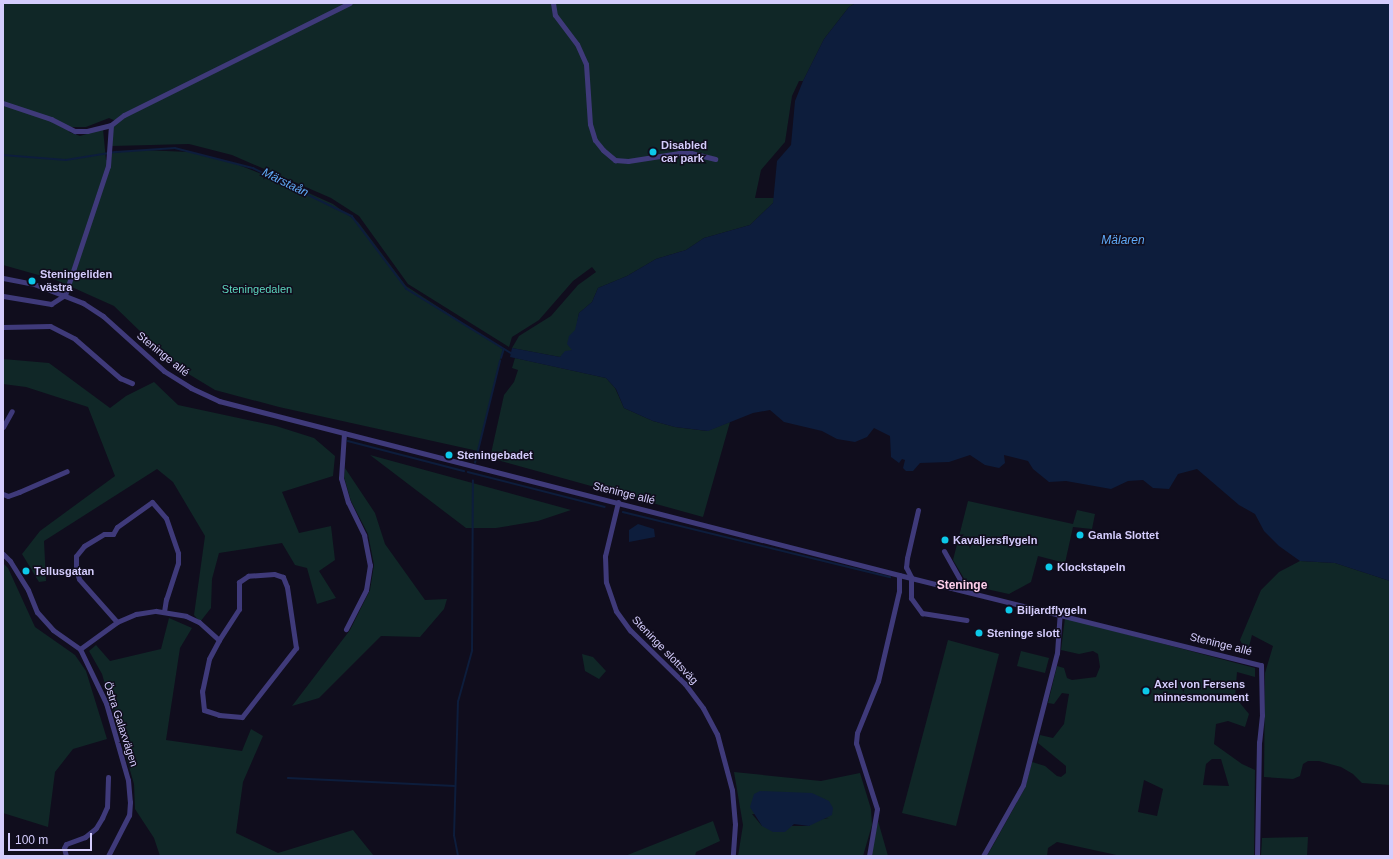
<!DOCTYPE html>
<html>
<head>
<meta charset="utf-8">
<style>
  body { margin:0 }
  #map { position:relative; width:1393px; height:859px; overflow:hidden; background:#100d1d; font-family:Helvetica,sans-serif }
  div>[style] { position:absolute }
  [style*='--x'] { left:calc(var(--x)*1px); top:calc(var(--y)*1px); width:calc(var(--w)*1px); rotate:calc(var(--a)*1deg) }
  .green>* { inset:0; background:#102727 }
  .water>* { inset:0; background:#0d1d3c }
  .stream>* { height:1.5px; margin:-0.75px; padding:0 0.75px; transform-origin:0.75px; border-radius:0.75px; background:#0d1d3c }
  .street>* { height:5px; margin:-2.5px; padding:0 2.5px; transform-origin:2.5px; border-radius:2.5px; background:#3f3a7a }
  .dots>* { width:11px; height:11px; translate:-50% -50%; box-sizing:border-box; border:2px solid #100d1d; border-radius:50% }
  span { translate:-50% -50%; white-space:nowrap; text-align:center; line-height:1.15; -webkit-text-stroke:3px #100d1d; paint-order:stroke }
  .poi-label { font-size:11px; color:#d4ccfc; font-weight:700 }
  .left { translate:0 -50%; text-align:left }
  .park-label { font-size:11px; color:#5dd8be }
  .street-label { font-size:11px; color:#d4ccfc }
  .water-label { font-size:12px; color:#5faaf7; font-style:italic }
  .neighbourhood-label { font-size:12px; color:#fdceea; font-weight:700 }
  .frame { position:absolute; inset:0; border:4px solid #d4ccfc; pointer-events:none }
  .scale { position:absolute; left:8px; top:833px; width:84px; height:18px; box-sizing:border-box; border:2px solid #d4ccfc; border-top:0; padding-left:5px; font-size:12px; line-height:14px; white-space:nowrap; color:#d4ccfc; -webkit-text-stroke:3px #100d1d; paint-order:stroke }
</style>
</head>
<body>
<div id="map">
  <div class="green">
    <div style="clip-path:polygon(3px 3px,856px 3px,849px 7px,824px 39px,803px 81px,799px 81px,792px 96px,785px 142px,761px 170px,755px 198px,775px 198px,773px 203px,750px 225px,704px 238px,686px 250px,656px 259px,627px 276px,598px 288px,592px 302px,579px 313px,572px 350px,560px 357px,512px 348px,519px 336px,551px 316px,578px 285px,596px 272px,592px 267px,573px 281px,539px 320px,512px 337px,509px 347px,408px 284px,359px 216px,331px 198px,232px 155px,189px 144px,112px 146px,112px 127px,118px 122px,109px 118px,86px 127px,71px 127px,69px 132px,80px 136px,103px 129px,106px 160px,111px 160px,111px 153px,143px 150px,189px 152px,231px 162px,302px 190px,333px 204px,358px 222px,406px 286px,503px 349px,478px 451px,279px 407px,215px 390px,177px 367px,114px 306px,56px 280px,3px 265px)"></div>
    <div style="clip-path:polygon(515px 358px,606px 378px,615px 388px,624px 408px,653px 421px,675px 427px,707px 431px,730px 422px,703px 517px,490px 458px,504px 395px,514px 382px,518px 370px,512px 368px)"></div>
    <div style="clip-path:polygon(3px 359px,49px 363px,110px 408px,126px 396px,154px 382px,178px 405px,276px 426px,314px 438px,335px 456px,333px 476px,282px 492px,299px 533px,331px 526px,335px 560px,319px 571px,336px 598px,317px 604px,307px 568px,295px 565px,282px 543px,219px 553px,212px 579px,211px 608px,200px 622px,194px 615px,205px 536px,173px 482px,157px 469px,44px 541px,46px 581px,39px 582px,22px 554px,40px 531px,115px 476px,88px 407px,26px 387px,3px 384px)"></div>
    <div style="clip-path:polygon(370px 455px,571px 510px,538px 521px,496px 528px,466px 528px)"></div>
    <div style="clip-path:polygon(345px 468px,375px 513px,385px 544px,425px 600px,447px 599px,444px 609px,420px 637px,381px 636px,319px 698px,292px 706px,350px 630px,370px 590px,374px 565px,368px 534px,351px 501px,344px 477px)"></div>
    <div style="clip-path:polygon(968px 501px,1073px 524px,1077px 510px,1095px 514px,1092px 529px,1073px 527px,1065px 563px,1038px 556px,1031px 582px,1009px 594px,968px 585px,953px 560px)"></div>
    <div style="clip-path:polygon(1300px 561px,1335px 563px,1390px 581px,1390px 785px,1362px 783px,1353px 774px,1341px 767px,1319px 761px,1308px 761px,1303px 764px,1300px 776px,1293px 779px,1264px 777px,1265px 673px,1273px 646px,1252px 635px,1247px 654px,1240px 640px,1261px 590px,1279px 572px)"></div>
    <div style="clip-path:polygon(3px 563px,8px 568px,35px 627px,75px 655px,86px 671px,107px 739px,73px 749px,55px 772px,48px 827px,3px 813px)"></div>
    <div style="clip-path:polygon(169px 618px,192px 628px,180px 648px,166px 740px,242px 751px,251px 729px,263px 736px,243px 782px,236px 833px,278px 853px,353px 830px,374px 856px,160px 856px,154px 838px,135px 809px,134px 784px,102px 674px,89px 651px,96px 645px,110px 661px,161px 649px)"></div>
    <div style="clip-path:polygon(evenodd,1065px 618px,1255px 668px,1255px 677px,1237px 672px,1235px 697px,1249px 714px,1245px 727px,1228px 721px,1216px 724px,1214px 744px,1242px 764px,1255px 770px,1254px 856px,1121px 856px,1057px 842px,1048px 848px,1047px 856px,987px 856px,1025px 788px,1032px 762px,1045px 766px,1057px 776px,1061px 777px,1066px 773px,1066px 766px,1038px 743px,1040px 735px,1053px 738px,1064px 724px,1069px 694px,1062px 693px,1054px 704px,1048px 703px,1057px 666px,1064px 668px,1067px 678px,1072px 680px,1096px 677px,1100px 667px,1098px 654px,1093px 651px,1079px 654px,1061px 650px,1065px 618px,1212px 759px,1221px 759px,1229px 786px,1203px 785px,1206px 764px,1212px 759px,1065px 618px,1144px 780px,1163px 789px,1157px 816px,1138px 812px,1144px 780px)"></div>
    <div style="clip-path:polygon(948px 640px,999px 654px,956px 826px,902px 813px)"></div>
    <div style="clip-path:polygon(1021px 651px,1049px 658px,1045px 673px,1017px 666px)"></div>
    <div style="clip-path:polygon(582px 654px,593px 657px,606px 671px,599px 679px,585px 671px)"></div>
    <div style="clip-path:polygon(evenodd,734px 772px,821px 781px,860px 773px,871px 809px,872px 825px,863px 856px,738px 856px,743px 825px,734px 772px,752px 814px,829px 818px,815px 820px,809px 826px,762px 826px,752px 814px)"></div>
    <div style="clip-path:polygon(713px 821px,720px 841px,696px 852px,695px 856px,625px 856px)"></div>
    <div style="clip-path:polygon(878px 821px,888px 856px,871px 856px)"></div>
    <div style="clip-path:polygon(1308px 837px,1307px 856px,1261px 856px,1262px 838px)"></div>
  </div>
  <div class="water">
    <div style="clip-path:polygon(856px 3px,1390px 3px,1390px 581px,1335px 563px,1300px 561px,1279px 546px,1264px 531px,1255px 514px,1239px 505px,1197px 469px,1178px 474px,1169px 489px,1153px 488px,1143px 480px,1128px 481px,1111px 489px,1066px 481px,1049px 482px,1033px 469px,1028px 461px,1004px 455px,1005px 463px,999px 468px,985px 465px,970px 455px,949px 462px,920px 463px,913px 471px,906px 471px,903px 468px,905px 460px,902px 459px,899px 463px,891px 457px,890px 436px,874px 428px,867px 437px,855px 442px,837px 439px,822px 431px,784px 422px,770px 410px,753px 413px,708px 431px,675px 427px,653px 421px,624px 408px,616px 389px,606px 378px,510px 357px,512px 348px,560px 357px,565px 351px,572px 350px,567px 344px,569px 336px,575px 330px,579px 313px,592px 302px,598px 288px,627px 276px,656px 259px,686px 250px,704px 238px,750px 225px,773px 203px,777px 161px,791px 145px,795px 101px,803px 81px,824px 39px,849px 7px)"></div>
    <div style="clip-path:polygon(638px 524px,654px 529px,655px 537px,629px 542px,629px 530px)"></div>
    <div style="clip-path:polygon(760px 791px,812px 793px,829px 801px,833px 808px,832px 815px,809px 826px,794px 824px,785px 832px,773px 832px,762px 826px,750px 807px,754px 794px)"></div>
  </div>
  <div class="stream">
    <div style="--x:3;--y:155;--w:63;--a:4.5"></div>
    <div style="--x:66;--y:160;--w:51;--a:-9.1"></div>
    <div style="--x:116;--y:152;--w:59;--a:-3.9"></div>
    <div style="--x:175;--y:148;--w:81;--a:14.4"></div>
    <div style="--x:253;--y:168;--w:110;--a:25.9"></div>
    <div style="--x:352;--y:216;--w:91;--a:53"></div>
    <div style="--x:407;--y:289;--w:122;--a:31.6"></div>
    <div style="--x:501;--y:358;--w:9;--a:-72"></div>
    <div style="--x:348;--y:441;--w:120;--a:14.5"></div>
    <div style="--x:475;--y:463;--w:105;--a:-76.2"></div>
    <div style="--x:468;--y:472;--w:141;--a:14.3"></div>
    <div style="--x:623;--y:512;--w:275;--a:13.7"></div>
    <div style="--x:288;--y:778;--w:167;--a:2.7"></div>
    <div style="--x:458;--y:856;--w:20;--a:-101"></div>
    <div style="--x:454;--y:836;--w:134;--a:-88.3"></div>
    <div style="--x:458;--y:702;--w:53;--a:-74.6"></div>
    <div style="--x:472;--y:651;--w:170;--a:-89.7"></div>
  </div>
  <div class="street">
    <div style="--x:553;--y:3;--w:12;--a:81"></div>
    <div style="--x:555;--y:15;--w:36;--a:53"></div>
    <div style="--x:577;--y:44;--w:22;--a:66"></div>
    <div style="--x:586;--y:64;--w:60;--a:86.2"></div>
    <div style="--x:590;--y:124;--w:17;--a:73"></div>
    <div style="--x:595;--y:140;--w:13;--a:51"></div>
    <div style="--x:603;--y:150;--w:16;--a:40"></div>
    <div style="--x:615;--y:160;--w:13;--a:4"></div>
    <div style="--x:628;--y:161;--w:52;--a:-8.9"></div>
    <div style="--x:679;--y:153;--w:12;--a:0"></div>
    <div style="--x:691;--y:153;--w:25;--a:14"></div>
    <div style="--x:3;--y:103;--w:51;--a:18.4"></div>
    <div style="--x:51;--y:119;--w:27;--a:27"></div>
    <div style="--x:75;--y:131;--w:12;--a:0"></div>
    <div style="--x:87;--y:131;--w:25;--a:-14"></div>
    <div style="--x:3;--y:278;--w:32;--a:11"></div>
    <div style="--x:34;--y:284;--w:53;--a:21.2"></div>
    <div style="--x:83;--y:303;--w:24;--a:33"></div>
    <div style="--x:103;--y:316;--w:82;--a:42"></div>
    <div style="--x:164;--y:371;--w:32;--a:32"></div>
    <div style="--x:191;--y:388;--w:31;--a:25"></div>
    <div style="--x:219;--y:401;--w:702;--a:14.35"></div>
    <div style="--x:899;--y:575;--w:16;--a:90"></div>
    <div style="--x:899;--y:591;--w:92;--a:103.1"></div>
    <div style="--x:878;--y:681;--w:56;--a:112"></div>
    <div style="--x:857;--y:733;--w:10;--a:96"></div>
    <div style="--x:856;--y:743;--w:69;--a:72.3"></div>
    <div style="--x:877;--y:809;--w:48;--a:99.7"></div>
    <div style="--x:3;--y:296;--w:49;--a:9.5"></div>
    <div style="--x:51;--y:304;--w:17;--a:-33"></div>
    <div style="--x:65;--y:295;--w:136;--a:-71.6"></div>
    <div style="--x:108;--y:166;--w:41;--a:-85.8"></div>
    <div style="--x:111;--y:125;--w:16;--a:-38"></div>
    <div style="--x:124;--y:115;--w:252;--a:-26.4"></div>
    <div style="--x:3;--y:327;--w:47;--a:-1.2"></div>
    <div style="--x:50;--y:326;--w:28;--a:27"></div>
    <div style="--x:75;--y:339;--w:60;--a:40.9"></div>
    <div style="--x:120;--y:378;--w:13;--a:23"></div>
    <div style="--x:3;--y:427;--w:18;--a:-61"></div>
    <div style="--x:344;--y:433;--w:45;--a:93.8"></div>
    <div style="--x:341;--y:478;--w:25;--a:74"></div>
    <div style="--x:348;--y:502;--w:37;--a:64"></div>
    <div style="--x:364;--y:535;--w:31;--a:79"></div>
    <div style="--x:370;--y:565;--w:25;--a:99"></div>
    <div style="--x:366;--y:590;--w:44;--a:117.1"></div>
    <div style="--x:3;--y:494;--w:5;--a:22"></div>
    <div style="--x:8;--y:496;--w:12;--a:-20"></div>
    <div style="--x:19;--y:492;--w:52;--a:-23.6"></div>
    <div style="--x:618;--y:502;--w:56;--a:103.5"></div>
    <div style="--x:605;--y:556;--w:26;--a:88"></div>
    <div style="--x:606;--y:582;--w:31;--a:71"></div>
    <div style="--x:616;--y:611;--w:24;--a:54"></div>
    <div style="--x:630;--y:630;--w:77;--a:44.5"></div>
    <div style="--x:685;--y:684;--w:30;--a:53"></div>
    <div style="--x:703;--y:708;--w:30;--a:62"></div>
    <div style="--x:717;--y:734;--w:58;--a:75"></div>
    <div style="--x:732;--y:790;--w:34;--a:85"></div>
    <div style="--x:735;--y:824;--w:32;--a:94"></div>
    <div style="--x:918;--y:510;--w:49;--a:102.9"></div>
    <div style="--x:907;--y:558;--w:9;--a:96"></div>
    <div style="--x:906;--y:567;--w:11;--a:63"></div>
    <div style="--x:911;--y:577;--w:21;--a:90"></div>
    <div style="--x:911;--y:598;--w:19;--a:54"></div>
    <div style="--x:922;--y:613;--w:45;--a:9"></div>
    <div style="--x:944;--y:551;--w:45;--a:60.6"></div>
    <div style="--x:3;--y:554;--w:10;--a:45"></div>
    <div style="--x:10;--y:561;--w:34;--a:58"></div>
    <div style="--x:28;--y:590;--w:24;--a:68"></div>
    <div style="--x:37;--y:612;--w:24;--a:48"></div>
    <div style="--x:53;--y:630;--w:33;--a:35"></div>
    <div style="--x:80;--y:649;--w:60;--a:64.3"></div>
    <div style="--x:106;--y:703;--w:80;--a:74.1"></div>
    <div style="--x:128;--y:780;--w:22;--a:85"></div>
    <div style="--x:130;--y:802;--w:13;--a:94"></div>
    <div style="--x:129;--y:815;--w:46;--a:117.1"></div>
    <div style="--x:899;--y:575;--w:373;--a:14"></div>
    <div style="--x:1261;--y:665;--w:50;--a:88.9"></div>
    <div style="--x:1262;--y:715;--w:27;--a:96"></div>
    <div style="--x:1259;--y:742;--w:114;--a:91"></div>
    <div style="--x:117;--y:622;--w:57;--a:-131.5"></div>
    <div style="--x:79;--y:579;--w:10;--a:-107"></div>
    <div style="--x:76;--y:569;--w:13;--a:-90"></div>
    <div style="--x:76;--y:556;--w:13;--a:-51"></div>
    <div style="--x:84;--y:546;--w:23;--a:-31"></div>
    <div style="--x:104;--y:534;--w:9;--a:0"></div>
    <div style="--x:113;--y:534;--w:8;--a:-60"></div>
    <div style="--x:117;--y:527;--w:43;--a:-35.5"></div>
    <div style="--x:152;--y:502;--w:21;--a:49"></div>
    <div style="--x:166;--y:518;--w:37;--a:71"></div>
    <div style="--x:178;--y:553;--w:10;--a:90"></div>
    <div style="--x:178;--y:563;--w:38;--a:108"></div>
    <div style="--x:166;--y:599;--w:13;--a:99"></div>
    <div style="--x:80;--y:649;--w:46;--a:-36.1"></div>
    <div style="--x:117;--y:622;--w:21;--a:-23"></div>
    <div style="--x:136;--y:614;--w:20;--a:-9"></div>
    <div style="--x:156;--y:611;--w:30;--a:9"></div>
    <div style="--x:186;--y:616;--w:14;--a:25"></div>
    <div style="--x:199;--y:622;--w:27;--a:42"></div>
    <div style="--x:219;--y:640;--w:21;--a:118"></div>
    <div style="--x:209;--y:659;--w:33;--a:102"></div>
    <div style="--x:202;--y:691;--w:19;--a:84"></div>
    <div style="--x:204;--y:710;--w:16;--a:18"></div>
    <div style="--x:219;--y:715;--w:23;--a:5"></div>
    <div style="--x:242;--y:717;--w:88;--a:-52"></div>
    <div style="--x:296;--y:648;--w:62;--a:-98.4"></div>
    <div style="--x:287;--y:587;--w:11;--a:-112"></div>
    <div style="--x:283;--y:577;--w:9;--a:-162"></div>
    <div style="--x:274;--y:574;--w:26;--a:176"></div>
    <div style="--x:248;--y:576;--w:11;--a:146"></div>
    <div style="--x:239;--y:582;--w:27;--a:90"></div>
    <div style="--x:239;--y:609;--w:37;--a:123"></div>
    <div style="--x:66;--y:856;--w:8;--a:-104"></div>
    <div style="--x:64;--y:848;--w:4;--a:-63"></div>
    <div style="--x:66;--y:844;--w:20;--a:-20"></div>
    <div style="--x:85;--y:837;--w:14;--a:-39"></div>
    <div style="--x:96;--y:828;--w:12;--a:-59"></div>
    <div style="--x:102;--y:818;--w:12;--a:-66"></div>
    <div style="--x:107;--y:807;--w:30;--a:-88"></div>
    <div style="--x:983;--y:856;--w:81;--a:-60.6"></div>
    <div style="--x:1023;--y:785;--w:136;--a:-75.6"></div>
    <div style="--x:1057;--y:653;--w:39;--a:-86"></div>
  </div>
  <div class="dots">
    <div style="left:653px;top:152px;background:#0cc9e9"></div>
    <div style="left:32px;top:281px;background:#0cc9e9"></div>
    <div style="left:449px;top:455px;background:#0cc9e9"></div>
    <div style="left:1080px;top:535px;background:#0cc9e9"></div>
    <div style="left:945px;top:540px;background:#0cc9e9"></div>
    <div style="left:1049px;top:567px;background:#0cc9e9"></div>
    <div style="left:26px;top:571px;background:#0cc9e9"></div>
    <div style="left:1009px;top:610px;background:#0cc9e9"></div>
    <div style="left:979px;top:633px;background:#0cc9e9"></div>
    <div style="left:1146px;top:691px;background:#0cc9e9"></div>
  </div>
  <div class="poi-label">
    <span class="left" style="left:661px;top:152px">Disabled<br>car park</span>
    <span class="left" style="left:40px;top:281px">Steningeliden<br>västra</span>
    <span class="left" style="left:457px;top:455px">Steningebadet</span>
    <span class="left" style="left:1088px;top:535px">Gamla Slottet</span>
    <span class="left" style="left:953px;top:540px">Kavaljersflygeln</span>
    <span class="left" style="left:1057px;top:567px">Klockstapeln</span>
    <span class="left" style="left:34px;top:571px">Tellusgatan</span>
    <span class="left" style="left:1017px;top:610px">Biljardflygeln</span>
    <span class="left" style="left:987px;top:633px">Steninge slott</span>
    <span class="left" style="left:1154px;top:691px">Axel von Fersens<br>minnesmonument</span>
  </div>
  <div class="park-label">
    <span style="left:257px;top:289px">Steningedalen</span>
  </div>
  <div class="street-label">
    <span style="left:163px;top:354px;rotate:39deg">Steninge allé</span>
    <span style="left:624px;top:493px;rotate:14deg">Steninge allé</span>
    <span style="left:1221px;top:644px;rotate:14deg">Steninge allé</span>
    <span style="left:665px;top:650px;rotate:46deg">Steninge slottsväg</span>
    <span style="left:121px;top:724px;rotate:72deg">Östra Galaxvägen</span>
  </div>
  <div class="water-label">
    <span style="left:285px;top:183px;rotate:26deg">Märstaån</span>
    <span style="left:1123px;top:241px">Mälaren</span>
  </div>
  <div class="neighbourhood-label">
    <span style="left:962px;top:586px">Steninge</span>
  </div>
  <div class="frame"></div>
  <div class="scale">100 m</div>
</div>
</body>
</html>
